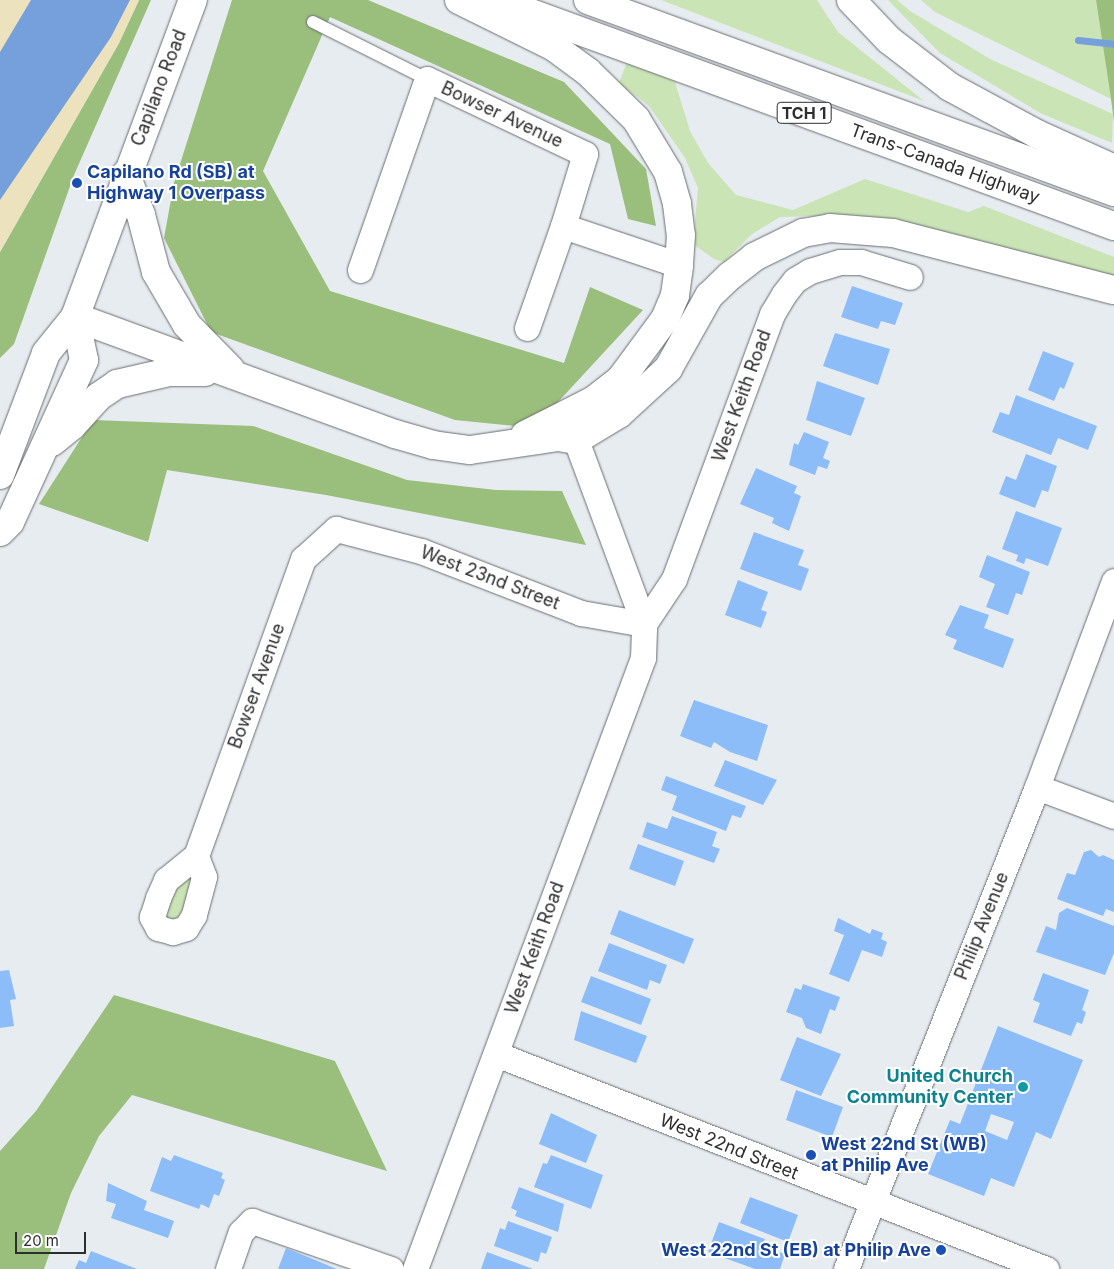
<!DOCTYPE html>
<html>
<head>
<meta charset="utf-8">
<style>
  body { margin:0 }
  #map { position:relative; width:1114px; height:1269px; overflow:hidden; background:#e7ecf1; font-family:Inter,sans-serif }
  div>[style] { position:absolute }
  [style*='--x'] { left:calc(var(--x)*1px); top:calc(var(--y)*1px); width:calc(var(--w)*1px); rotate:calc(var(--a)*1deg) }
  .green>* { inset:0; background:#cae4b6 }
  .forest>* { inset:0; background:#9abe7b }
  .sand>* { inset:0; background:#ece2bd }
  .water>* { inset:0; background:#75a0dc }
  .stream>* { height:7px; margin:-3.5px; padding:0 3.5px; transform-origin:3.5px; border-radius:3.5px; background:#75a0dc }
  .building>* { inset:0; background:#8dbdf9 }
  .roads { filter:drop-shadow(0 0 1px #696d72) drop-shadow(0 0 1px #696d72) }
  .service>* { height:12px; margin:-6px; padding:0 6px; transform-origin:6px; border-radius:6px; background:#fff }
  .minor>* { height:25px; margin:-12.5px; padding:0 12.5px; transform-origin:12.5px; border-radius:12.5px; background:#fff }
  .secondary>* { height:28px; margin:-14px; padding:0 14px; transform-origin:14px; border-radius:14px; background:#fff }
  .motorway>* { height:28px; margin:-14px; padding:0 14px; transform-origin:14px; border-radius:14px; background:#fff }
  .dots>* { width:14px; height:14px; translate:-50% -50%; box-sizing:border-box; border:2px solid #fff; border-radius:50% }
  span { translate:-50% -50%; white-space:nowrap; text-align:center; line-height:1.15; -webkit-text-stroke:4px #fff; paint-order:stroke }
  .shield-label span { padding:1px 4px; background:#fff; border:1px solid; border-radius:4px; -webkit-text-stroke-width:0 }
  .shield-label { font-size:16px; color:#2d2e30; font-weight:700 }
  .street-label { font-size:18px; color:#2d2e30 }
  .transit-label { font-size:18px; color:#164399; font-weight:700 }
  .left { translate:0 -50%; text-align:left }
  .right { translate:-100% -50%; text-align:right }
  .culture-label { font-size:18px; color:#0d838f; font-weight:700 }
  .scale { position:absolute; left:15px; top:1232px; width:71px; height:22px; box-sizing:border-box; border:2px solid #2d2e30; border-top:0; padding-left:6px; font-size:15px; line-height:18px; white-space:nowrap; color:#2d2e30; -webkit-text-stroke:4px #fff; paint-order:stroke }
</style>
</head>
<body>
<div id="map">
  <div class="green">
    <div style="clip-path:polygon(661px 0,817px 0,838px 32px,924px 101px)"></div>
    <div style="clip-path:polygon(888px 0,897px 0,910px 11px,992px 60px,1113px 114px,1112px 143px,1040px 113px,940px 53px)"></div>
    <div style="clip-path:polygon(921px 0,1096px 0,1111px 99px,935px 12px)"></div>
    <div style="clip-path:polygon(628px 59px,675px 82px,690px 131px,708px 163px,736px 195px,793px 210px,865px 179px,968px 212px,984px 206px,1114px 257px,1114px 277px,895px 220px,850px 215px,780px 217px,752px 234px,724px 262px,714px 259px,693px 244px,698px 188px,685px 158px,649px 106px,619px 83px)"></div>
    <div style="clip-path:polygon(189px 874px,192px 880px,180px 920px,172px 924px,163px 915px,164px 910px,182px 877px)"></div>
  </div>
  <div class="forest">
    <div style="clip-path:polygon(139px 0,151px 0,74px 175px,14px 344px,0 358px,0 252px,119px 43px)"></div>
    <div style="clip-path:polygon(232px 0,368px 0,564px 82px,646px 169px,656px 226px,628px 219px,610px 144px,330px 17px,263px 171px,330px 291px,564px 363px,590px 287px,643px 310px,534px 428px,455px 420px,211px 332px,164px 238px,174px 183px)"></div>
    <div style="clip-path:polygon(1096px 0,1114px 0,1114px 122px,1111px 99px)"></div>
    <div style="clip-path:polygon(93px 420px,253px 426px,407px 480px,496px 490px,562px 491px,586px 545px,326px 495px,167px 470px,148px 542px,39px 504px)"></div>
    <div style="clip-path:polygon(114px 995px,335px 1061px,387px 1171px,132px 1095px,99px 1136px,71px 1193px,44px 1269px,0 1269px,0 1151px,36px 1111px)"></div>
  </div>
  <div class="sand">
    <div style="clip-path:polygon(0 0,139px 0,119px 43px,0 252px)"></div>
  </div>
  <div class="water">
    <div style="clip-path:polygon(31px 0,130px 0,111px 37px,0 200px,0 52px)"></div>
  </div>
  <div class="stream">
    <div style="--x:1078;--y:40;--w:36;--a:6"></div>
  </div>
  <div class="building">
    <div style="clip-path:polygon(852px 286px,903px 303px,895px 325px,881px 321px,878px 329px,841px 317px)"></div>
    <div style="clip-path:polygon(835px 333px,890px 349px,878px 385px,823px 366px)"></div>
    <div style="clip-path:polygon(1043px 351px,1074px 363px,1064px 389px,1060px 387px,1054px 401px,1028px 390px)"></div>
    <div style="clip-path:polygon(817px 381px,865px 398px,851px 436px,806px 420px)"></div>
    <div style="clip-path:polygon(1016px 395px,1097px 426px,1088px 450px,1058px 438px,1051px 455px,992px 432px,1000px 412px,1009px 415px)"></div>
    <div style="clip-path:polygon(804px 432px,829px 442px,823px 458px,830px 461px,827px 469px,818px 466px,815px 475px,789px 465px,794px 443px,798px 445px)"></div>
    <div style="clip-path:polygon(1026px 454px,1057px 466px,1048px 492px,1042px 490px,1035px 508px,999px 494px,1006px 476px,1016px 480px)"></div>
    <div style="clip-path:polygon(756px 468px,797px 486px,794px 493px,801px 496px,789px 531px,772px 523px,774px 518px,740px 504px)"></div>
    <div style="clip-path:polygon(1016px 511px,1062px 528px,1048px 566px,1026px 558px,1024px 564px,1016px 561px,1018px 555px,1002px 549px)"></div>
    <div style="clip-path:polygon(754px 532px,804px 550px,798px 565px,809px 569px,801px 591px,740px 569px)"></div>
    <div style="clip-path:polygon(987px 555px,1030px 572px,1022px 595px,1016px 593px,1008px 615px,986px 607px,995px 584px,979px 577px)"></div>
    <div style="clip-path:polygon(738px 580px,768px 592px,761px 610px,767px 612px,761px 628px,725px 615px)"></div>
    <div style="clip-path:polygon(960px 605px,989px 615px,984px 628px,1014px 639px,1003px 668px,953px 649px,957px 640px,945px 635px)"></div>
    <div style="clip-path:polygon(694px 700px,768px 725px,757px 761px,730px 752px,714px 742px,711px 748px,680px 736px)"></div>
    <div style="clip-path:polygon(725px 760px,777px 780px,763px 805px,714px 786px)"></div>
    <div style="clip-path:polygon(666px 776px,746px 806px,741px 818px,732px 815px,726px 831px,672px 810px,677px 796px,661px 790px)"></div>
    <div style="clip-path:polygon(672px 816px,717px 832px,712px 846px,720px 849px,714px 863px,642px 837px,647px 822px,667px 829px)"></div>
    <div style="clip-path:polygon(638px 844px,684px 861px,675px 886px,629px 869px)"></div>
    <div style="clip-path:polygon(1091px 850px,1099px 857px,1103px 855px,1114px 860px,1114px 912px,1106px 909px,1103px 916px,1057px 899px,1067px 873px,1075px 875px,1084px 852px)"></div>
    <div style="clip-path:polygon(1067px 908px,1114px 926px,1114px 953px,1105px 975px,1036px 952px,1046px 926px,1056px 930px,1059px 913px)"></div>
    <div style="clip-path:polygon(619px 910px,694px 939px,684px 964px,610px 934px)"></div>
    <div style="clip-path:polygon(838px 918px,870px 934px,872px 929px,883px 933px,881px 939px,887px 942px,882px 957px,862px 950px,849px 982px,829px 974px,844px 935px,834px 931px)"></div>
    <div style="clip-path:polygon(609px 943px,667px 965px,660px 984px,650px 980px,647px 990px,598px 971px)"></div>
    <div style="clip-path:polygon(9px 970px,16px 999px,10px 1000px,14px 1026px,0 1028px,0 971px)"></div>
    <div style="clip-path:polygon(1043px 973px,1089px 990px,1082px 1010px,1086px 1012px,1082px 1024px,1077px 1022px,1071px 1036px,1033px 1022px,1040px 1003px,1033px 1000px)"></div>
    <div style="clip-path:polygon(591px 976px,651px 999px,641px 1025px,581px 1002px)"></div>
    <div style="clip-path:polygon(803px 984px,840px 997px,835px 1011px,830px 1009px,821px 1034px,806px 1028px,802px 1018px,786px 1012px,795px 988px,801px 990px)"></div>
    <div style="clip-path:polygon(581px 1011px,647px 1036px,636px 1063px,574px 1040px)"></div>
    <div style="clip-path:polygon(evenodd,998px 1026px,1083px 1060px,1051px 1139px,1036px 1132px,1014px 1187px,991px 1178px,984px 1196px,928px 1174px,950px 1120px,960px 1124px,998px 1026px,991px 1114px,1014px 1122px,1007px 1140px,985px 1131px,991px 1114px)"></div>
    <div style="clip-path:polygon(797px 1037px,841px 1054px,821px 1096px,780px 1080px)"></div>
    <div style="clip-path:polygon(796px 1090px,843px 1107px,832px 1137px,786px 1120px)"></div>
    <div style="clip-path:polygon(551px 1113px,597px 1135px,586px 1163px,539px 1144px)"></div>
    <div style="clip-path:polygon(174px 1155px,223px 1173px,221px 1178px,225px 1180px,219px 1196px,214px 1194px,209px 1208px,201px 1204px,199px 1209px,150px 1191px,162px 1157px,171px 1161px)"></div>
    <div style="clip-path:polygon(551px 1155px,603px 1175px,591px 1209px,534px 1187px,543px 1163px,547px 1164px)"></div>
    <div style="clip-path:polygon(108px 1183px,147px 1201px,144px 1210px,174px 1221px,168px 1238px,111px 1218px,116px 1204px,106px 1201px)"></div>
    <div style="clip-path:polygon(519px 1187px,564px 1204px,558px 1232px,515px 1216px,517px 1211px,511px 1208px)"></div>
    <div style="clip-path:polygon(750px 1197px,798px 1215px,788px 1242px,740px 1223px)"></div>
    <div style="clip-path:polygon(508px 1221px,552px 1237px,546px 1254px,541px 1252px,538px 1262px,494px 1246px,500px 1228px,505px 1230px)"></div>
    <div style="clip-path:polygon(719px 1222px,765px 1239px,762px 1246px,785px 1254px,780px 1269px,755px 1269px,708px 1252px)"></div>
    <div style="clip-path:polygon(286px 1248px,337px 1269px,278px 1269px)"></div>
    <div style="clip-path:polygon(91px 1251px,137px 1269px,75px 1269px,79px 1260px,86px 1263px)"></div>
    <div style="clip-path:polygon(487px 1252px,533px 1269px,481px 1269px)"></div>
  </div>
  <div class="roads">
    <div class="service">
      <div style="--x:313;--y:22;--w:127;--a:26.6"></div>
    </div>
    <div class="minor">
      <div style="--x:360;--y:270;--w:202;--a:-70.7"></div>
      <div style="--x:427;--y:79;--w:175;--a:25.4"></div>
      <div style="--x:585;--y:154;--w:75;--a:107"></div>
      <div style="--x:563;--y:226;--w:122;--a:18.6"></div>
      <div style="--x:527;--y:328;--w:108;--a:-70.6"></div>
      <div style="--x:644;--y:624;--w:54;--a:-56.3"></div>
      <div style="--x:674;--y:579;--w:283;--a:-69.7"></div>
      <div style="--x:772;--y:314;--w:23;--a:-59"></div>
      <div style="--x:784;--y:294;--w:18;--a:-52"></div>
      <div style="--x:795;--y:280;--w:17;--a:-31"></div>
      <div style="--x:810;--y:271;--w:31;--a:-17"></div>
      <div style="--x:840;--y:262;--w:21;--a:0"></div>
      <div style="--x:861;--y:262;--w:51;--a:17"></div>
      <div style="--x:1037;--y:787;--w:82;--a:20.6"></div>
      <div style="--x:196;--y:856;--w:22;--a:69"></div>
      <div style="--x:204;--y:877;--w:39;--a:105"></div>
      <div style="--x:194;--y:915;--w:15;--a:122"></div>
      <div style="--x:186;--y:928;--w:14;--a:163"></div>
      <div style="--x:173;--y:932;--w:16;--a:-165"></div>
      <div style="--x:158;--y:928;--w:13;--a:-119"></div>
      <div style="--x:152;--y:917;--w:20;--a:-72"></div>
      <div style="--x:158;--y:898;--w:20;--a:-66"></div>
      <div style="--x:166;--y:880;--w:38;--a:-39"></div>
      <div style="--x:196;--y:856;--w:316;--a:-70.2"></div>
      <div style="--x:303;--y:559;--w:45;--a:-42.3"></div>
      <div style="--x:336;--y:529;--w:88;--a:14.5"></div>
      <div style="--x:421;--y:551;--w:172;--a:21.2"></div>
      <div style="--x:581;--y:613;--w:64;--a:9.9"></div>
      <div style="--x:496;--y:1054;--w:591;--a:21.35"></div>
      <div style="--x:228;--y:1269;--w:39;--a:-71"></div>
      <div style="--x:241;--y:1232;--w:16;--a:-45"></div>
      <div style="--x:252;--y:1221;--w:147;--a:19.1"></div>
      <div style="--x:415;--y:1269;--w:652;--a:-69.54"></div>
      <div style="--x:643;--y:658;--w:34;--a:-88"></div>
      <div style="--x:644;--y:624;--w:196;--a:-110.3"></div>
      <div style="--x:846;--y:1269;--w:518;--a:-68.38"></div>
      <div style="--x:1037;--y:787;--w:220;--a:-69.5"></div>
    </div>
    <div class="secondary">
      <div style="--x:126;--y:174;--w:44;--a:69.9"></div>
      <div style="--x:141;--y:215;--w:59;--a:75.3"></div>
      <div style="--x:156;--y:272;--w:61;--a:59.7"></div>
      <div style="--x:187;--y:325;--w:62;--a:45.7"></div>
      <div style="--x:75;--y:317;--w:341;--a:20.1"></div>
      <div style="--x:395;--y:434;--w:40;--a:16"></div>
      <div style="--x:433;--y:445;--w:37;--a:8"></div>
      <div style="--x:470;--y:450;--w:89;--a:-8.4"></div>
      <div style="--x:558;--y:437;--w:18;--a:9"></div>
      <div style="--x:576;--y:440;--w:17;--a:-57"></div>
      <div style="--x:585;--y:426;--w:38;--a:-43"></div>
      <div style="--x:613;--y:400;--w:21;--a:-71"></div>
      <div style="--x:525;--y:435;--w:77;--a:-26.9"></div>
      <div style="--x:594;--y:400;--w:33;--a:-38"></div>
      <div style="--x:620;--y:380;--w:76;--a:-53.6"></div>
      <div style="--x:665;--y:319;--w:26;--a:-67"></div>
      <div style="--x:675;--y:295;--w:30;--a:-82"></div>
      <div style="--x:52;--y:442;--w:26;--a:-39"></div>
      <div style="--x:72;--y:426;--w:39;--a:-48"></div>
      <div style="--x:98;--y:397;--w:23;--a:-34"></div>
      <div style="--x:117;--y:384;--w:53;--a:-13"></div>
      <div style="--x:169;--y:372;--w:36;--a:0"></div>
      <div style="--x:0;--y:475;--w:130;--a:-69.3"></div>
      <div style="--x:46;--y:353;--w:46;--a:-51.1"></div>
      <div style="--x:75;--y:317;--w:338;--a:-69.6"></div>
      <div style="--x:0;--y:532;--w:14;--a:-45"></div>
      <div style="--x:10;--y:522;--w:178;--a:-65.4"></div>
      <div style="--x:84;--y:360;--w:44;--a:-101.8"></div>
    </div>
    <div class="motorway">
      <div style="--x:459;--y:0;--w:106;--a:26.3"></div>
      <div style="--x:554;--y:47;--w:42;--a:36.3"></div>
      <div style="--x:588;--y:72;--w:67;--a:44.4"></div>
      <div style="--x:636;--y:119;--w:62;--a:58.9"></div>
      <div style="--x:668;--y:172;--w:33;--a:74"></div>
      <div style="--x:677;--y:204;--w:31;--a:83"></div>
      <div style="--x:681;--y:235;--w:30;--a:94"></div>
      <div style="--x:495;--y:0;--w:659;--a:20.06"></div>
      <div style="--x:588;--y:0;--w:560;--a:20.05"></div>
      <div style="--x:851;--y:0;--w:55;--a:46.5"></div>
      <div style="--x:889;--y:40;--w:77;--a:37.6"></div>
      <div style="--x:950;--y:87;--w:99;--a:28.4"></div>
      <div style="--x:1037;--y:134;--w:85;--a:24.4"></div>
      <div style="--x:576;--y:440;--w:50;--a:-31.2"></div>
      <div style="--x:619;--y:414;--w:67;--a:-42.6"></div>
      <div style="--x:668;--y:369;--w:84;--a:-60.7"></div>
      <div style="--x:709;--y:296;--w:29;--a:-44"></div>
      <div style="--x:730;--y:276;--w:31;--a:-38"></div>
      <div style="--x:754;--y:257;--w:55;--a:-26.1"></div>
      <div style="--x:803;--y:233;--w:27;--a:-10"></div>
      <div style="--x:830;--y:228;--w:63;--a:4.5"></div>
      <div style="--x:893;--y:233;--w:228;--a:14.5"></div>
    </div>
  </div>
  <div class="dots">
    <div style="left:77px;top:183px;background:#1a4fb4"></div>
    <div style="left:1023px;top:1087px;background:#0f9aa8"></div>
    <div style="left:811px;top:1155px;background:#1a4fb4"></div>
    <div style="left:941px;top:1250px;background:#1a4fb4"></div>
  </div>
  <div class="shield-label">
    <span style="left:804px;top:113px">TCH 1</span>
  </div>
  <div class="street-label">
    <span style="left:159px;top:88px;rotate:-69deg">Capilano Road</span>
    <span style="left:502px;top:115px;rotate:25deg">Bowser Avenue</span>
    <span style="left:945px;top:164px;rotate:20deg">Trans-Canada Highway</span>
    <span style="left:742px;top:396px;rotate:-70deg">West Keith Road</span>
    <span style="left:490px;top:578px;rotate:21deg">West 23nd Street</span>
    <span style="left:257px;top:686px;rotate:-70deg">Bowser Avenue</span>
    <span style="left:982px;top:926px;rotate:-68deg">Philip Avenue</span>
    <span style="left:535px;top:948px;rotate:-70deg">West Keith Road</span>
    <span style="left:729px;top:1147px;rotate:22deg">West 22nd Street</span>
  </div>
  <div class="transit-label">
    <span class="left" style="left:87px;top:183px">Capilano Rd (SB) at<br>Highway 1 Overpass</span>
    <span class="left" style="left:821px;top:1155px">West 22nd St (WB)<br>at Philip Ave</span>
    <span class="right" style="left:931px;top:1250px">West 22nd St (EB) at Philip Ave</span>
  </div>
  <div class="culture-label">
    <span class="right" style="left:1013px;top:1087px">United Church<br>Community Center</span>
  </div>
  <div class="scale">20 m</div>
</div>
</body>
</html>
